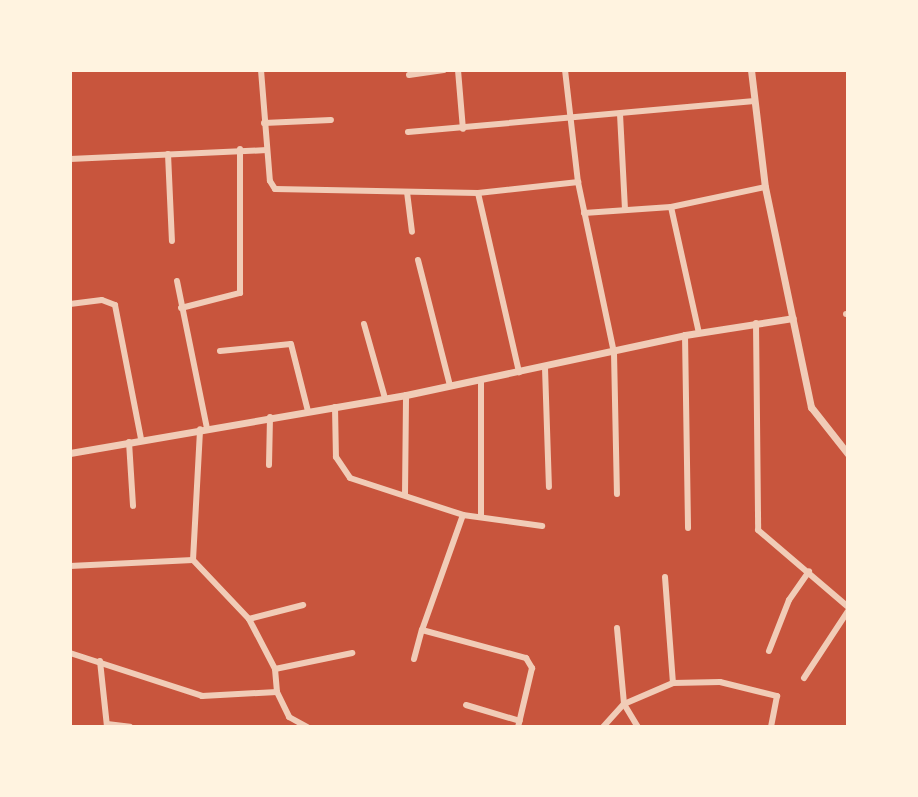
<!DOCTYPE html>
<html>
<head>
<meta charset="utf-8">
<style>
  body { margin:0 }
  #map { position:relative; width:918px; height:797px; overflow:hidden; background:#c8553d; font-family:Commissioner,sans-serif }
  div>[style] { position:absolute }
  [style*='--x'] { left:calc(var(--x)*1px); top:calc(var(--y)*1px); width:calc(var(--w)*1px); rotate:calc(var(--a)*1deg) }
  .minor>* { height:6px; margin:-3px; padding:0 3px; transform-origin:3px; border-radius:3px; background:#f1ccb7 }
  .tertiary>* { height:7px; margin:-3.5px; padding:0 3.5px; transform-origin:3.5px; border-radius:3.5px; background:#f1ccb7 }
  span { translate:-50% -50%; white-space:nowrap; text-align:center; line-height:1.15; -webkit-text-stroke:7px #fff3e0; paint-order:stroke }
  .frame { position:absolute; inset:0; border:72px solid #fff3e0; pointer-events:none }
</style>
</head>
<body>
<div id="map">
  <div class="minor">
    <div style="--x:261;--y:70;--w:111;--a:85.4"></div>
    <div style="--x:270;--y:181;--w:9;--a:58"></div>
    <div style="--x:275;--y:189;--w:203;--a:1.1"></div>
    <div style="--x:478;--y:193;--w:101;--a:-6.3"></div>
    <div style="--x:458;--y:70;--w:59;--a:85.2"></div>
    <div style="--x:565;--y:70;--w:113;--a:83.4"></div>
    <div style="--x:578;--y:182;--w:175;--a:78.1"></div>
    <div style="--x:614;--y:353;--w:141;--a:88.8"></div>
    <div style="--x:409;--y:75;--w:35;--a:-8"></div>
    <div style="--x:620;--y:114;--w:95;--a:87"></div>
    <div style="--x:264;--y:123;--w:67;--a:-2.6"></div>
    <div style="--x:408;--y:132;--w:345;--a:-5.1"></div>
    <div style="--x:168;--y:154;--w:87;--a:87.4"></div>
    <div style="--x:70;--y:159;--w:197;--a:-2.6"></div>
    <div style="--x:407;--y:192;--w:40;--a:82.9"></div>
    <div style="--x:478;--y:193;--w:184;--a:77.1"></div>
    <div style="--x:671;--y:207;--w:129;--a:77.5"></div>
    <div style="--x:584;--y:213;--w:87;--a:-3.9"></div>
    <div style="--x:671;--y:207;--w:96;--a:-12"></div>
    <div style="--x:418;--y:260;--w:130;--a:75.7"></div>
    <div style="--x:177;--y:281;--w:150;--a:78.5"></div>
    <div style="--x:70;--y:304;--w:32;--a:-7"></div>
    <div style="--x:102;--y:300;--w:14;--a:21"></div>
    <div style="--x:115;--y:305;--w:136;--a:79"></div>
    <div style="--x:181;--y:308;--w:61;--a:-14.3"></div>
    <div style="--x:240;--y:293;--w:144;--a:-90"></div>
    <div style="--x:846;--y:314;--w:2;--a:0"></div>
    <div style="--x:756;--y:323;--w:207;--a:89.4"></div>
    <div style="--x:758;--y:530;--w:118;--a:40.5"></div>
    <div style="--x:364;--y:324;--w:77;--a:74.2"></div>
    <div style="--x:685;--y:335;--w:193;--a:89.1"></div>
    <div style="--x:220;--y:351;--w:71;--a:-5.6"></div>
    <div style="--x:291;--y:344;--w:69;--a:75.8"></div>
    <div style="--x:545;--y:368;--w:119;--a:88.1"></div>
    <div style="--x:335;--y:407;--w:50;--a:88.9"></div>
    <div style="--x:336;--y:457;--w:25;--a:56"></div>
    <div style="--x:350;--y:478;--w:119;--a:18.1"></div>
    <div style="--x:463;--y:515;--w:80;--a:7.9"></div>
    <div style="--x:129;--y:442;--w:64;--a:86.4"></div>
    <div style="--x:269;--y:465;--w:48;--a:-88.8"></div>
    <div style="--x:405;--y:495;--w:100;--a:-89.4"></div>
    <div style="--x:481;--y:516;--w:135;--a:-90"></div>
    <div style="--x:193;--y:560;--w:81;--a:46.5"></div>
    <div style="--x:249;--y:619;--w:56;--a:62.5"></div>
    <div style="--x:275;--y:669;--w:23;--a:85"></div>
    <div style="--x:277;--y:692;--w:28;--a:64"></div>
    <div style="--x:289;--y:717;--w:21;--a:29"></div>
    <div style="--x:70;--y:566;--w:123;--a:-2.8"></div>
    <div style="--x:193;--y:560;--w:131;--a:-86.9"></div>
    <div style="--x:665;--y:577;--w:106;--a:85.7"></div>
    <div style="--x:249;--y:619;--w:56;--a:-14.5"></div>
    <div style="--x:617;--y:628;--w:76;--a:84.7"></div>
    <div style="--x:624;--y:704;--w:27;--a:59"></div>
    <div style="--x:422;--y:630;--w:122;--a:-70.4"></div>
    <div style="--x:769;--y:651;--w:55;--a:-68.6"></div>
    <div style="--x:789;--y:600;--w:35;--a:-55"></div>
    <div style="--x:70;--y:653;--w:139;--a:18"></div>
    <div style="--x:202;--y:696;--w:75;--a:-3.1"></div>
    <div style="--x:414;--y:659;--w:30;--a:-75"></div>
    <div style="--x:422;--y:630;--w:108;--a:15.1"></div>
    <div style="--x:526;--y:658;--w:12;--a:59"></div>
    <div style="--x:532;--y:668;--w:61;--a:103.3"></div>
    <div style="--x:100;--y:661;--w:66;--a:83.9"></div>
    <div style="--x:275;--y:669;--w:79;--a:-11.7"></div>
    <div style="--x:804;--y:678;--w:80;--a:-56.7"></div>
    <div style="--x:466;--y:705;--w:56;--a:16.5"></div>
    <div style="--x:107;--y:724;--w:23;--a:7"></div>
    <div style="--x:603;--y:727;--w:31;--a:-48"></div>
    <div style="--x:624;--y:704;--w:53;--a:-23.2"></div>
    <div style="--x:673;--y:683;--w:47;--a:-1.2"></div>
    <div style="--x:720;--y:682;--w:59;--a:13.8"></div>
    <div style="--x:777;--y:696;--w:32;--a:101"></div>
  </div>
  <div class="tertiary">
    <div style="--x:751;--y:70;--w:118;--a:83.2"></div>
    <div style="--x:765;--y:187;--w:225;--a:78.2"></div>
    <div style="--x:811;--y:407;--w:60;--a:51.8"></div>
    <div style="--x:70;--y:453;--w:341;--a:-9.8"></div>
    <div style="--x:406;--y:395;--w:285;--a:-12.1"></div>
    <div style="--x:685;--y:335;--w:109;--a:-8.9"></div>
  </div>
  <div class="frame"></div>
</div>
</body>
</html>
